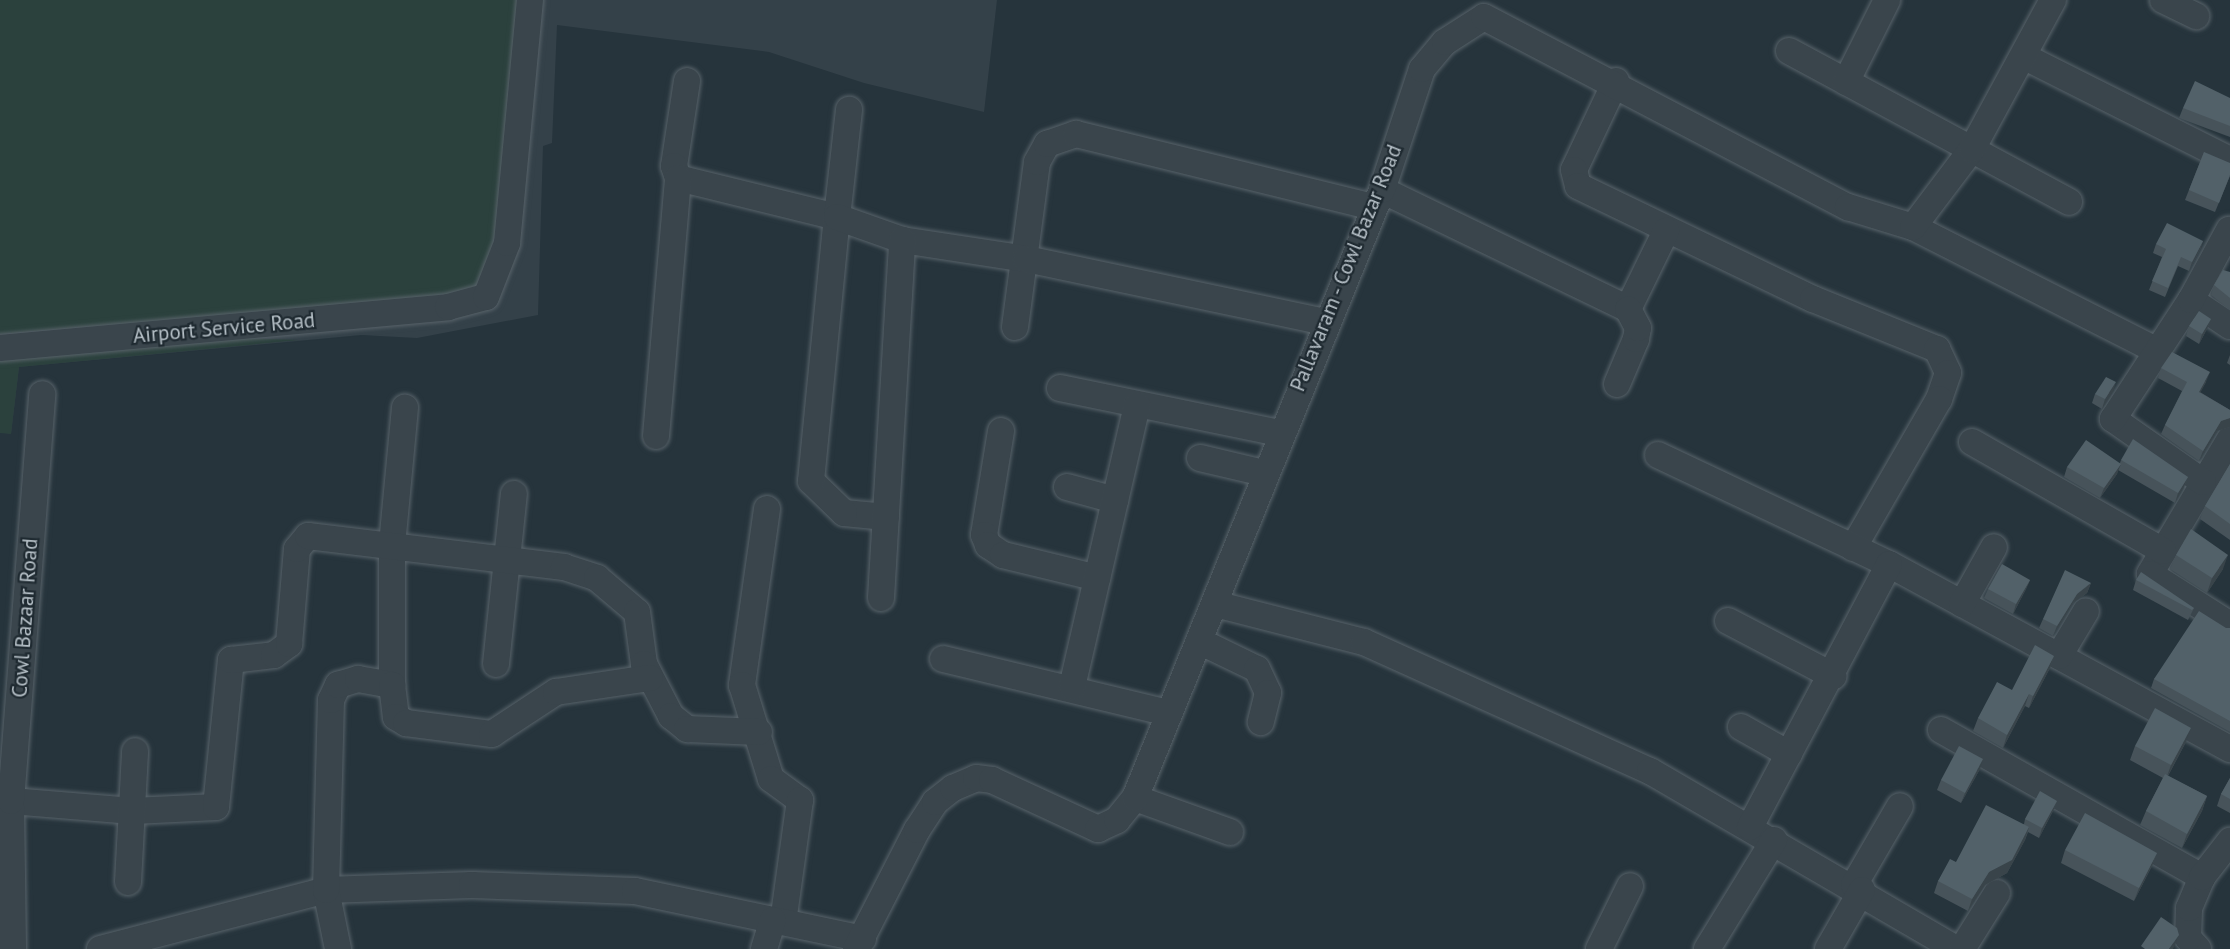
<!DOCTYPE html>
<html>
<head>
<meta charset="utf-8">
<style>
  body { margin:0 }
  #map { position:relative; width:2230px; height:949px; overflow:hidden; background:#26343c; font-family:"PT Sans",sans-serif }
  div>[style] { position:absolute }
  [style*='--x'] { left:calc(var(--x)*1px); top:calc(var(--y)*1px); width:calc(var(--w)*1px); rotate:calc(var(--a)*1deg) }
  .airport>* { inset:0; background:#344149 }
  .green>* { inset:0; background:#2b413d }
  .roads { filter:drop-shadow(0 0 2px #58636a) drop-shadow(0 0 2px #58636a) }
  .minor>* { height:26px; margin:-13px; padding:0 13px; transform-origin:13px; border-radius:13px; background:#3a454c }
  .wall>* { inset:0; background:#47535a }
  .shaded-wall>* { inset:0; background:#39444a }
  .building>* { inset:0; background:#526169 }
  span { translate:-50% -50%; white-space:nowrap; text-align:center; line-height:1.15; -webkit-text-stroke:4.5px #1f2a31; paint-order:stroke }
  .street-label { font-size:21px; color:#b6c0c7 }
</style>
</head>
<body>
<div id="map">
  <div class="airport">
    <div style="clip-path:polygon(0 0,997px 0,984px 112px,864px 83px,769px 52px,557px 25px,552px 143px,543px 146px,538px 315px,417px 338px,361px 335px,19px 367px,11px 434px,0 432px)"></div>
  </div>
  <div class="green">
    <div style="clip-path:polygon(0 0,532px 0,489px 278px,465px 292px,437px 298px,0 334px)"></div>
    <div style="clip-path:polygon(243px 338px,299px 340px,19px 367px,11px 434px,0 433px,0 359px)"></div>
  </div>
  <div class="roads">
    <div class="minor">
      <div style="--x:2163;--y:0;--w:37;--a:26"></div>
      <div style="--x:1789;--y:51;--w:318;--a:28.3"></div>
      <div style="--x:2025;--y:57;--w:229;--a:26.7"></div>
      <div style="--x:687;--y:81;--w:86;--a:98.7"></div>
      <div style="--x:674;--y:166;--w:13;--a:72"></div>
      <div style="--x:678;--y:178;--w:164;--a:13.8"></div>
      <div style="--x:837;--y:217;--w:108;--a:-83.6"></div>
      <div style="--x:1616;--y:81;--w:98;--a:115.3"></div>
      <div style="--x:1574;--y:170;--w:16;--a:76"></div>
      <div style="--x:1578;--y:186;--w:261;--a:25.7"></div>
      <div style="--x:1813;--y:299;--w:134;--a:22"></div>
      <div style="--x:1937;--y:349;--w:26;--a:65"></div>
      <div style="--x:1948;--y:373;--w:28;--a:109"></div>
      <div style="--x:1939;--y:399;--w:172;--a:120"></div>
      <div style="--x:1846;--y:82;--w:92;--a:-63.4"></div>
      <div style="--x:1382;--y:190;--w:273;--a:25.8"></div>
      <div style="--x:1628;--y:309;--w:87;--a:-64"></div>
      <div style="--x:1913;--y:227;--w:274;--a:26.9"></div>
      <div style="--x:2191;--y:300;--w:47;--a:33.7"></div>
      <div style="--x:1015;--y:327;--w:166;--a:-82.4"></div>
      <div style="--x:1037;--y:162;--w:21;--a:-61"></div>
      <div style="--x:1047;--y:144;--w:31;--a:-19"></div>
      <div style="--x:1076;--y:134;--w:307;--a:13.8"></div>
      <div style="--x:0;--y:348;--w:450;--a:-5.2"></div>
      <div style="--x:448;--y:307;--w:39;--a:-15"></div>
      <div style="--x:486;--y:297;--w:58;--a:-68.7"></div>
      <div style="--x:507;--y:243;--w:244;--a:-84.6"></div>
      <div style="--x:1617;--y:384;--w:49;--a:-67.1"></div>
      <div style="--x:1636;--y:339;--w:11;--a:-80"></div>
      <div style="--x:1638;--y:328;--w:21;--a:-118"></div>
      <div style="--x:1060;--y:388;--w:225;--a:11.6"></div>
      <div style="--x:1001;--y:431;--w:105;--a:99.3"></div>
      <div style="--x:984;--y:535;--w:11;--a:68"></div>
      <div style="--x:988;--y:545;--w:18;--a:34"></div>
      <div style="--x:1003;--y:555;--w:97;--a:13.7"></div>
      <div style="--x:656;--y:436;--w:259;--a:-85.1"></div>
      <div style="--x:2230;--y:439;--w:157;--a:120.7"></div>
      <div style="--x:2150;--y:574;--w:95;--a:32.5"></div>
      <div style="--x:1972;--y:442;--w:220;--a:29.7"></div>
      <div style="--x:1658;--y:455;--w:255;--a:25.3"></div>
      <div style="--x:1889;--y:564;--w:388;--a:28.5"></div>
      <div style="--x:1200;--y:458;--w:66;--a:13.2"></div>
      <div style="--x:2203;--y:482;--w:110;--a:-145"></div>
      <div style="--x:2113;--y:419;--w:142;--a:-56.8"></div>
      <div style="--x:2191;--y:300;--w:80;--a:-61.5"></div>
      <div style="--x:1067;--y:487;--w:50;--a:15.2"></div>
      <div style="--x:767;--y:509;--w:178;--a:98.1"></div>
      <div style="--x:742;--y:685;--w:98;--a:72.9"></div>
      <div style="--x:771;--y:779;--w:36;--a:36"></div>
      <div style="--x:800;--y:800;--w:123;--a:97.9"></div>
      <div style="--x:886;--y:517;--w:42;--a:-174.6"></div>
      <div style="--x:844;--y:513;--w:46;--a:-135.9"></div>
      <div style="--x:811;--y:481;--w:265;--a:-84.4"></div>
      <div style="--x:837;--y:217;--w:69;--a:19.5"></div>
      <div style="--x:902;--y:240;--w:125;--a:8.7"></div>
      <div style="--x:1026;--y:259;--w:306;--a:11.9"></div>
      <div style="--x:881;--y:598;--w:359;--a:-86.6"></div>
      <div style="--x:1215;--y:604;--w:154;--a:14.3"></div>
      <div style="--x:1364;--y:642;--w:314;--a:24.3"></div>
      <div style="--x:1650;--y:771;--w:354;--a:30.2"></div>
      <div style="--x:1962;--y:604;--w:65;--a:-60.7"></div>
      <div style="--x:1728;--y:621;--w:119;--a:27.6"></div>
      <div style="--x:1199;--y:641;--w:64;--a:25.8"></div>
      <div style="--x:1257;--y:669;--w:26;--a:65"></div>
      <div style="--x:1268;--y:693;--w:30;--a:104"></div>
      <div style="--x:2059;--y:656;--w:52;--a:-59"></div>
      <div style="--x:943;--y:659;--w:231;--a:13.5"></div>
      <div style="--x:496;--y:664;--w:171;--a:-84"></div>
      <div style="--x:392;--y:685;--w:140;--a:-90"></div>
      <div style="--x:392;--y:545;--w:138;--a:-84.6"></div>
      <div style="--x:1072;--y:687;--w:289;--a:-77"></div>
      <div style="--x:1741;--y:727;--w:55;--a:29.4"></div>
      <div style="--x:1941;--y:730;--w:300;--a:29.4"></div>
      <div style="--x:1135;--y:798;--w:101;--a:19.7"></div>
      <div style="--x:11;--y:801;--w:122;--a:4.7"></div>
      <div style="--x:133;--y:811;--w:83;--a:-2.8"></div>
      <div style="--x:216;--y:807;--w:148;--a:-84.2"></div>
      <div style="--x:231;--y:660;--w:43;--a:-6.6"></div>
      <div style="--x:274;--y:655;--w:19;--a:-36"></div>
      <div style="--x:289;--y:644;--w:95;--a:-85.2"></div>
      <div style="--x:297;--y:549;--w:17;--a:-50"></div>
      <div style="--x:308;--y:536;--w:258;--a:6.9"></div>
      <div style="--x:564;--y:567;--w:35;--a:18"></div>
      <div style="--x:597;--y:578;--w:52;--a:40.4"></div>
      <div style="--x:637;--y:612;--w:52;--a:82.3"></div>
      <div style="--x:644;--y:664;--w:59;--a:62.6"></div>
      <div style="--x:671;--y:716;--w:21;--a:39"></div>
      <div style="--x:687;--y:729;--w:72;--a:2.4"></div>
      <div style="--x:1750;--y:827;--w:297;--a:-62.1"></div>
      <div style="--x:128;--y:882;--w:131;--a:-86.9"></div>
      <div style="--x:1854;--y:885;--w:91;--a:-59.8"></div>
      <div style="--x:13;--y:949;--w:148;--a:-90.8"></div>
      <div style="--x:11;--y:801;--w:408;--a:-85.6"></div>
      <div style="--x:100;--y:949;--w:234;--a:-14.6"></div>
      <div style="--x:326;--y:890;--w:146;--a:-2"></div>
      <div style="--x:472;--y:885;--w:163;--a:2.1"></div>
      <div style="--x:635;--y:891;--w:233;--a:11.9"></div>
      <div style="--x:338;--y:949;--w:60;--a:-101.5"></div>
      <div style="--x:326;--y:890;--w:190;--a:-88.5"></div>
      <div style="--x:331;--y:700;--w:17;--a:-65"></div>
      <div style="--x:338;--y:685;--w:21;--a:-17"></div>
      <div style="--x:358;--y:679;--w:35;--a:10"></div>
      <div style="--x:392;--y:685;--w:32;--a:83"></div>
      <div style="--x:396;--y:717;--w:12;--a:31"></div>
      <div style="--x:406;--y:723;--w:87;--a:7.3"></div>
      <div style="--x:492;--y:734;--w:77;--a:-33.3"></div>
      <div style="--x:556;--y:692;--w:95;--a:-8.5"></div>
      <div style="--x:764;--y:949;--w:30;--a:-73"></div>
      <div style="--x:856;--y:949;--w:134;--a:-62.9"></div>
      <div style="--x:917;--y:830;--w:33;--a:-57"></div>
      <div style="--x:935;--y:802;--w:23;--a:-38"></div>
      <div style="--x:953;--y:788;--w:25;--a:-23"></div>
      <div style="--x:976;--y:778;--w:16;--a:7"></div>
      <div style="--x:992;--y:780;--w:117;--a:24.8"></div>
      <div style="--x:1098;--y:829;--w:21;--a:-25"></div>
      <div style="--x:1117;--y:820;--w:28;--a:-51"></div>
      <div style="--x:1135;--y:798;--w:656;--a:-67.89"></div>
      <div style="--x:1382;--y:190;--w:127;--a:-71.7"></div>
      <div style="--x:1422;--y:69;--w:35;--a:-50"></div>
      <div style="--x:1445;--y:42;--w:46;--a:-32.7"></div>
      <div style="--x:1484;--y:17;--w:411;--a:27.6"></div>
      <div style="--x:1848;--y:207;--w:68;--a:17.1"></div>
      <div style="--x:1913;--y:227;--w:98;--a:-52.9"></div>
      <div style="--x:1972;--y:149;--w:170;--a:-61.5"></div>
      <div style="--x:1599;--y:949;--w:70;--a:-63.8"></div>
      <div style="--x:1707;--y:949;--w:128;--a:-58.4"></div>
      <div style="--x:1828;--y:949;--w:68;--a:-60"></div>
      <div style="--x:1962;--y:949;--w:66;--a:-58"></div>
      <div style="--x:2198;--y:949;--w:15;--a:-132"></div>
      <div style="--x:2188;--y:938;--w:30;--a:-88"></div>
      <div style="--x:2189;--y:908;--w:34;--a:-67"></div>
      <div style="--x:2202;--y:877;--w:46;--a:-52.1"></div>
    </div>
  </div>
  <div class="wall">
    <div style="clip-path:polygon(2230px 98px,2230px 137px,2179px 118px,2183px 108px)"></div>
    <div style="clip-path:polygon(2204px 152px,2230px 176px,2215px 212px,2185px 200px)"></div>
    <div style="clip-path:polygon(2203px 241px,2200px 250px,2189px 271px,2178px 266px,2165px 297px,2149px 290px,2162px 257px,2153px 253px,2156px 244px)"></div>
    <div style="clip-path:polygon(2230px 272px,2230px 310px,2211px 295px,2214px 285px)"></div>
    <div style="clip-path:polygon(2211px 319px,2207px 329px,2199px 344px,2186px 336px,2189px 326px)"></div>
    <div style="clip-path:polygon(2230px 355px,2230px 365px,2227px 363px)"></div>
    <div style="clip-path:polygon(2161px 368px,2206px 382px,2200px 392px,2230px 410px,2230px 427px,2217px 431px,2199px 461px,2161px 434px,2165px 425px,2182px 391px,2158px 378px)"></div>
    <div style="clip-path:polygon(2113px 392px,2102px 409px,2092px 403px,2095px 394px)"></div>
    <div style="clip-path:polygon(2121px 460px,2188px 477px,2184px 487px,2175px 503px,2118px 470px,2117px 474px,2100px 498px,2064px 477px,2067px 467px,2120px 463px)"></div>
    <div style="clip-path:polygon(2230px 464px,2230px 540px,2200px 519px,2205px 506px)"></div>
    <div style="clip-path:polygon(2176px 555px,2223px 569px,2207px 593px,2170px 569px)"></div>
    <div style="clip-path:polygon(2030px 580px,2026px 589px,2013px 614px,1984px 598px,1988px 589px)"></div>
    <div style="clip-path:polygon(2136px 580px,2194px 608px,2188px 620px,2133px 590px)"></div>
    <div style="clip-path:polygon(2091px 583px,2087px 593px,2073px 603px,2053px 636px,2039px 628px,2043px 619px)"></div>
    <div style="clip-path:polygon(2226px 628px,2230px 628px,2230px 732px,2151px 688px,2154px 679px)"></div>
    <div style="clip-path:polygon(2054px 656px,2050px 668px,2029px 708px,2025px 706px,2003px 748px,1973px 731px,1978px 718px)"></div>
    <div style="clip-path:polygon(2186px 742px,2168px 776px,2207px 796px,2202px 811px,2182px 848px,2140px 825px,2146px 811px,2163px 778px,2130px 760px,2135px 746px)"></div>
    <div style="clip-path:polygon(1980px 769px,1961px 803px,1937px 790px,1941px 780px)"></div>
    <div style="clip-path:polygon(2230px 778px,2230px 813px,2217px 806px,2221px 794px)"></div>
    <div style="clip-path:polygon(2057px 801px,2053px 811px,2039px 838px,2028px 832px,2025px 840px,2007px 873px,1985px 885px,1968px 911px,1934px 893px,1938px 881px,1956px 862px,2024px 824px,2025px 819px)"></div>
    <div style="clip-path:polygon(2065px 850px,2157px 853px,2152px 866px,2134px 901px,2061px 863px)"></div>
  </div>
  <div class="shaded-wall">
    <div style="clip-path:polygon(2203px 241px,2200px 250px,2189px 271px,2192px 262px)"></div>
    <div style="clip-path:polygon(2211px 319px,2207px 329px,2199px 344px,2202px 334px)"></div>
    <div style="clip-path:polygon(2210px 372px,2206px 382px,2196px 401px,2199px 392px)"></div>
    <div style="clip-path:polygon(2116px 382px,2113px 392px,2102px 409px,2105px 399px)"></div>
    <div style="clip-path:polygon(2230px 418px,2230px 427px,2217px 431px,2199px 461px,2203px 451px,2221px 421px)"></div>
    <div style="clip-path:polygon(2121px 464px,2117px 474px,2100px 498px,2104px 488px)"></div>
    <div style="clip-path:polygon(2188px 477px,2184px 487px,2175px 503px,2178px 493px)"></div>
    <div style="clip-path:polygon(2228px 555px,2223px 569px,2207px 593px,2212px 578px)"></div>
    <div style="clip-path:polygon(2030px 580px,2026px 589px,2013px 614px,2016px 604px)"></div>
    <div style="clip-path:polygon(2091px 583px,2087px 593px,2073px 603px,2053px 636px,2057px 626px,2077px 594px)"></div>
    <div style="clip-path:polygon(2054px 656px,2050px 668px,2029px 708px,2033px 696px)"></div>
    <div style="clip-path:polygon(2029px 694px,2025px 706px,2003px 748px,2007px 735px)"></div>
    <div style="clip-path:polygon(2191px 728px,2186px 742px,2166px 779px,2171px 765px)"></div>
    <div style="clip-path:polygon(1983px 759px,1980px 769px,1961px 803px,1965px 793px)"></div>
    <div style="clip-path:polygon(2207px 796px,2202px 811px,2182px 848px,2187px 834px)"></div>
    <div style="clip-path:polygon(2057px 801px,2053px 811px,2039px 838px,2042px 828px)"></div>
    <div style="clip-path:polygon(2029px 827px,2025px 840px,2007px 873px,1985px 885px,1968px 911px,1972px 899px,1989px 872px)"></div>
    <div style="clip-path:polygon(2157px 853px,2152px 866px,2134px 901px,2139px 888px)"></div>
    <div style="clip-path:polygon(2179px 935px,2175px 945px,2173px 949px,2169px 949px)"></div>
  </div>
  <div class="building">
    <div style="clip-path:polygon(2195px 81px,2230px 98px,2230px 126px,2183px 108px)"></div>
    <div style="clip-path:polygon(2204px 152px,2230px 163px,2230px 175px,2219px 203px,2189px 190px)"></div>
    <div style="clip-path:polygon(2167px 223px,2203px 241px,2192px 262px,2181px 257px,2168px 288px,2152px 281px,2166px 249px,2156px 244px)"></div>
    <div style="clip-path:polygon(2223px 270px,2230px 272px,2230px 298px,2214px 285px)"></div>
    <div style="clip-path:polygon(2199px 311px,2211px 319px,2202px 334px,2189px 326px)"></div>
    <div style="clip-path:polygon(2172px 352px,2210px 372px,2199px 392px,2230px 410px,2230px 418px,2221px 421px,2203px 451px,2165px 425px,2187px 382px,2161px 368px)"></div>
    <div style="clip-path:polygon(2106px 377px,2116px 382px,2105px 399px,2095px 394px)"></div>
    <div style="clip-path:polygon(2133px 439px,2188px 477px,2178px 493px,2121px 460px)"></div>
    <div style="clip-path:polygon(2086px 440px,2121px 464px,2104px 488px,2067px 467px)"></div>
    <div style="clip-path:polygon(2230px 464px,2230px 524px,2205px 506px)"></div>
    <div style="clip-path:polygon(2191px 529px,2228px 555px,2212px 578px,2176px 555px)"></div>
    <div style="clip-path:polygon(2002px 564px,2030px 580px,2016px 604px,1988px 589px)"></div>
    <div style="clip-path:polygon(2065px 570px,2091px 583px,2077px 594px,2057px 626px,2043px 619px)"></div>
    <div style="clip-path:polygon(2141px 572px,2194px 608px,2192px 610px,2136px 580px)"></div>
    <div style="clip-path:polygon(2199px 611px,2226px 628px,2230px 628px,2230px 721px,2154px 679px)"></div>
    <div style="clip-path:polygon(2035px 645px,2054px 656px,2033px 696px,2029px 694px,2007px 735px,1978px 718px,1997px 682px,2012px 690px)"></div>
    <div style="clip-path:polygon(2155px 708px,2191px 728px,2171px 765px,2135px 746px)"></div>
    <div style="clip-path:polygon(1959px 746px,1983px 759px,1965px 793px,1941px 780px)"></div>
    <div style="clip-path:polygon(2165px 774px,2207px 796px,2187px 834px,2146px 811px)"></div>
    <div style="clip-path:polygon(2230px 778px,2230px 799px,2221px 794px)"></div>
    <div style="clip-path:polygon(2040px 791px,2057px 801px,2042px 828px,2025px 819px)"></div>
    <div style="clip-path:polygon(1986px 805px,2029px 827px,2012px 860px,1989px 872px,1972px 899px,1938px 881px,1950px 859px,1956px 862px)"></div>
    <div style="clip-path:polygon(2085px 813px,2157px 853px,2139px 888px,2065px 850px)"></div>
    <div style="clip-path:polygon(2161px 917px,2177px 928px,2179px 935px,2169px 949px,2145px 949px,2141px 946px)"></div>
  </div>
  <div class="street-label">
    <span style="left:1346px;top:268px;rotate:-68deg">Pallavaram - Cowl Bazar Road</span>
    <span style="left:224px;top:328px;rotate:-5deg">Airport Service Road</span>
    <span style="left:25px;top:618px;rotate:-86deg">Cowl Bazaar Road</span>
  </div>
</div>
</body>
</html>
